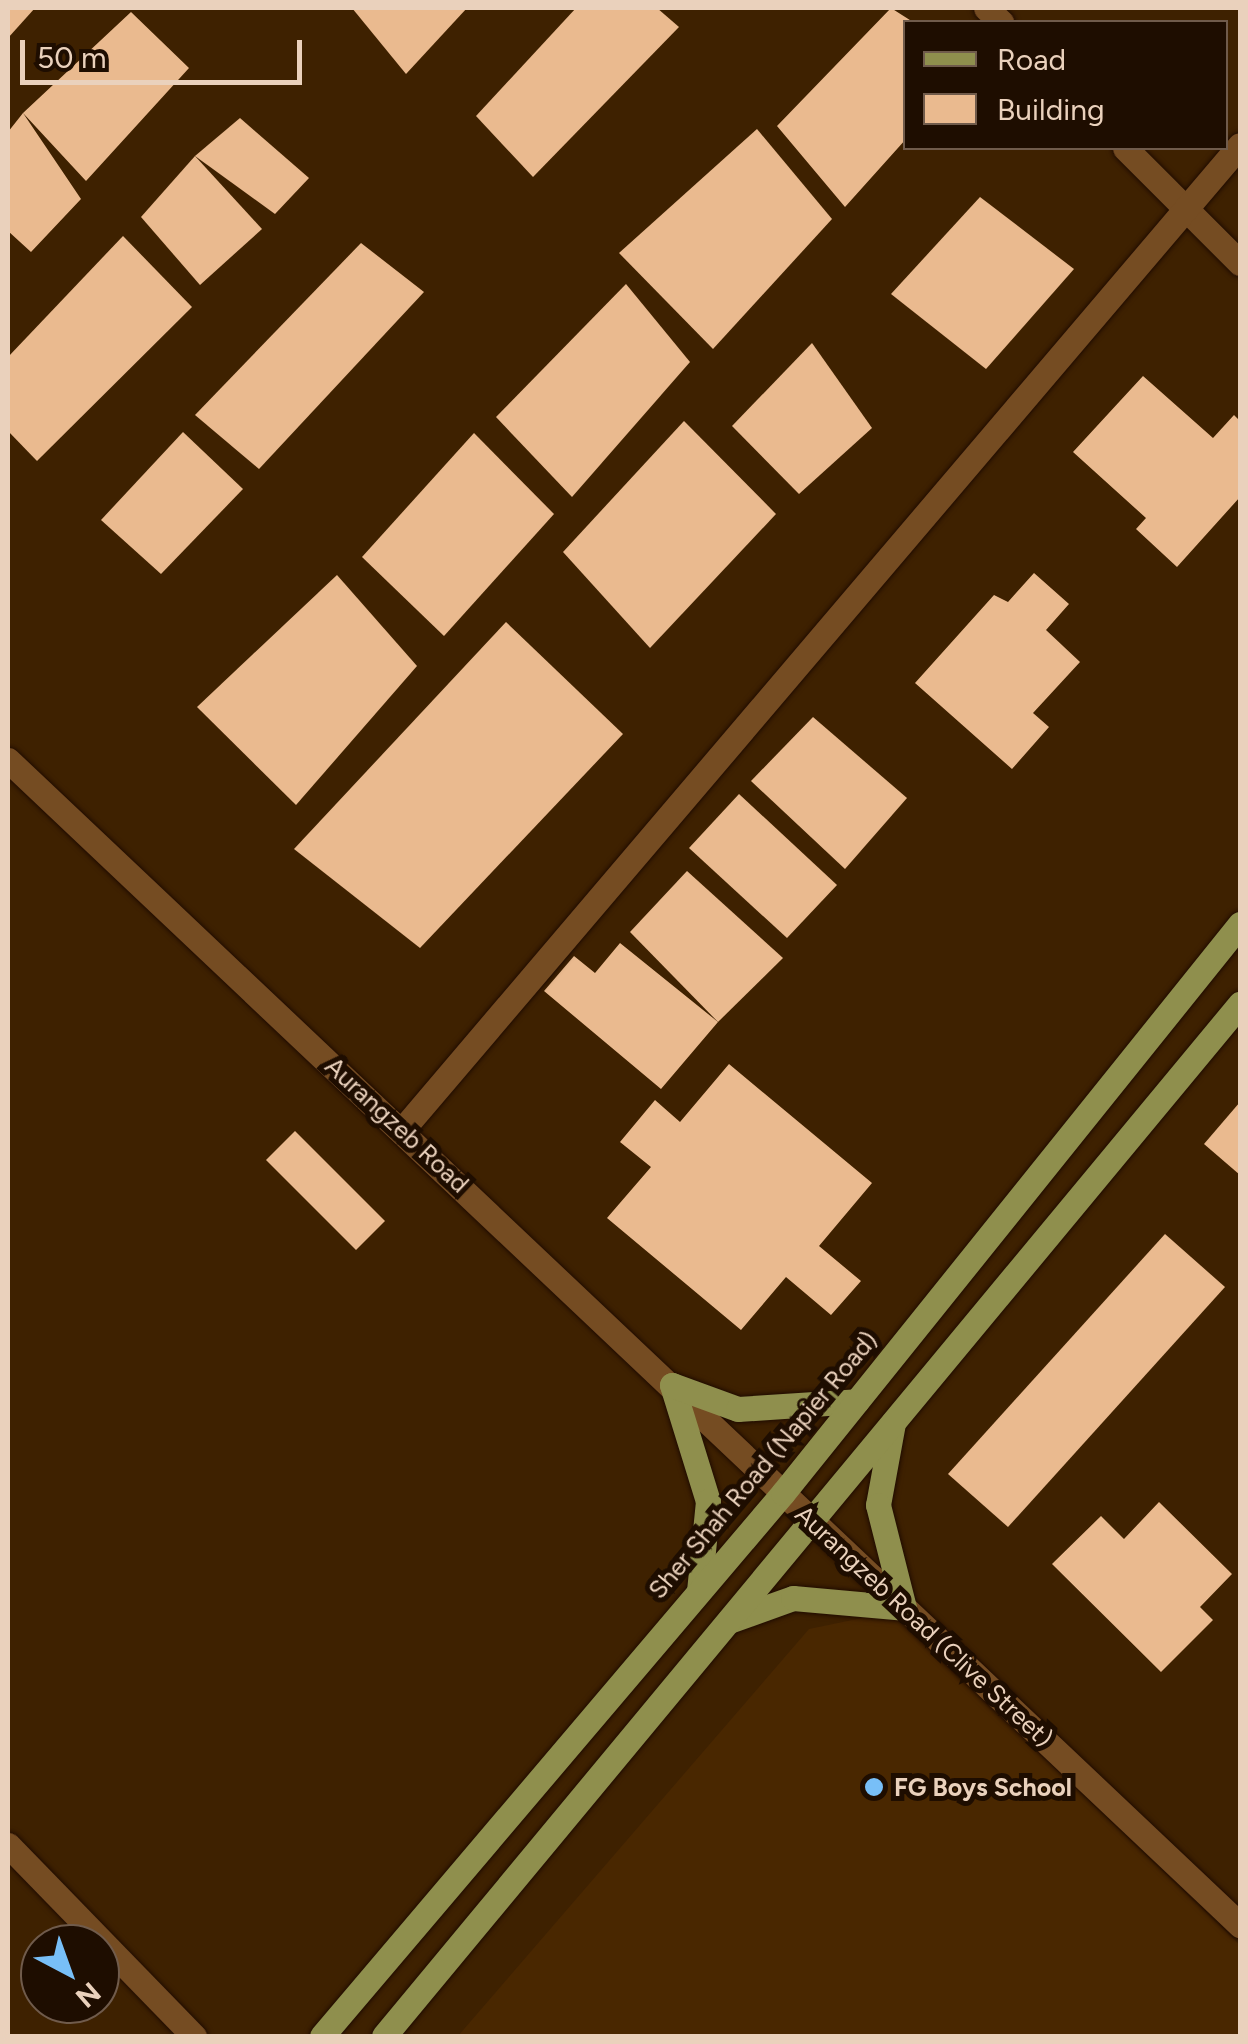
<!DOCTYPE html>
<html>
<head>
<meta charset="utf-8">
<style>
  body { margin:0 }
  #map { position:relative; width:1248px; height:2044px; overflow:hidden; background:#3e2100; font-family:Figtree,sans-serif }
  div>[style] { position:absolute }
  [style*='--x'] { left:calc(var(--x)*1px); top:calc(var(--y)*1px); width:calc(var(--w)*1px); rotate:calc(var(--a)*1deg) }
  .built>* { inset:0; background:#492700 }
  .building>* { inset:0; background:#eaba8f }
  .roads { filter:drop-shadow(0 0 2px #200c00) drop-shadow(0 0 2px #200c00) }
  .minor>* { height:25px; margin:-12.5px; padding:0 12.5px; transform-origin:12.5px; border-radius:12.5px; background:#754c22 }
  .major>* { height:25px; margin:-12.5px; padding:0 12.5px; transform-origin:12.5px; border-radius:12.5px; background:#8f8f4d }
  .dots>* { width:28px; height:28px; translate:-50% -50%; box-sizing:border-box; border:5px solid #1e0d00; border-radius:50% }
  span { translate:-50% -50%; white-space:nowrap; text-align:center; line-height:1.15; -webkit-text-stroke:10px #1e0d00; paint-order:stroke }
  .street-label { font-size:25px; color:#ead1bc }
  .poi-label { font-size:25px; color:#ead1bc; font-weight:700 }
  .left { translate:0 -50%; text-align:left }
  .frame { position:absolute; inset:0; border:10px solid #ead1bc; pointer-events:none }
  .legend { position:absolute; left:903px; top:20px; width:325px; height:130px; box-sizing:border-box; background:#1e0d00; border:2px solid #705b4b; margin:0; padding:12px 18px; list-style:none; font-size:30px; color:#ead1bc }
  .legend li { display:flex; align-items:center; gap:20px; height:50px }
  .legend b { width:50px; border:2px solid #705b4b }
  .north { position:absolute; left:20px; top:1924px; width:100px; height:100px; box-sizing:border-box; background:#1e0d00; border:2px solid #705b4b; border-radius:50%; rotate:139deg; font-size:28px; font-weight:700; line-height:40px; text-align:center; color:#ead1bc }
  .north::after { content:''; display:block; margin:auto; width:35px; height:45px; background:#78bff7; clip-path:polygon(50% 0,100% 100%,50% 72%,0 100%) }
  .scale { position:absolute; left:20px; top:40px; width:282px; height:45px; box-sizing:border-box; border:5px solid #ead1bc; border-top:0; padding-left:12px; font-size:30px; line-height:35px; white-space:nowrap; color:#ead1bc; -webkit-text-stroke:8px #1e0d00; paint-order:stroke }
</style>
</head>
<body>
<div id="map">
  <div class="built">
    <div style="clip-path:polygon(891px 1612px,1240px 1945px,1240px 2036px,458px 2036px,809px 1629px)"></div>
  </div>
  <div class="building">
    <div style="clip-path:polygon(8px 8px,35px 8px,8px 38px)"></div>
    <div style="clip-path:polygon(352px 8px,467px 8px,406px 74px)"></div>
    <div style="clip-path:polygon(576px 8px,657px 8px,679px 27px,533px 177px,476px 116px)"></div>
    <div style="clip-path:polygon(891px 8px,913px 22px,906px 22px,906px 139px,845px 207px,777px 126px)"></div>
    <div style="clip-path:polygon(131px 12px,189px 68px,86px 181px,23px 113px,81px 199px,31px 252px,8px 231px,8px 132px,23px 113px)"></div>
    <div style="clip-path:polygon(240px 118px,309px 178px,275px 214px,195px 156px)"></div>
    <div style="clip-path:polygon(757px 129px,832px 219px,713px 349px,619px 253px)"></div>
    <div style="clip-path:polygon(195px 156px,262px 229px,200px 285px,141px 217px)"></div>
    <div style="clip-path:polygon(980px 197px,1074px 269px,986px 369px,891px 294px)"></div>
    <div style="clip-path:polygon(123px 236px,192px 307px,37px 461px,8px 431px,8px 357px)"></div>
    <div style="clip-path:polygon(361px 243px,424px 292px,259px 469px,195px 415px)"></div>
    <div style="clip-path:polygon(626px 284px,690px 362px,572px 497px,496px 417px)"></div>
    <div style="clip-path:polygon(812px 343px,872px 428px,799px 494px,732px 426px)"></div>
    <div style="clip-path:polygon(1143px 376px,1213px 438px,1234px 415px,1240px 421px,1240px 497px,1177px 567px,1136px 529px,1146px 518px,1073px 452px)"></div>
    <div style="clip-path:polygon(684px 421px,776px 514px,650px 648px,563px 552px)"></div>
    <div style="clip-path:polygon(183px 432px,243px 489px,161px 574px,101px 520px)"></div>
    <div style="clip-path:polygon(474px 433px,554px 514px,444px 636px,362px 557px)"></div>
    <div style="clip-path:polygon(1034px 573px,1069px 604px,1046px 630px,1080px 662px,1033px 713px,1049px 727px,1012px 769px,915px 683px,994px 595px,1008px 602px)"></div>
    <div style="clip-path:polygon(337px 575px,417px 666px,296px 805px,197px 707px)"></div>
    <div style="clip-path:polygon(506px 622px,623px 734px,420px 948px,294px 849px)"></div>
    <div style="clip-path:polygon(813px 717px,907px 798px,845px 869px,751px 781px)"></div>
    <div style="clip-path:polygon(739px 794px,837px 885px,787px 938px,689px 848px)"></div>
    <div style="clip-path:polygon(687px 871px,783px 958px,718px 1022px,630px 932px)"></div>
    <div style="clip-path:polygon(620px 943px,718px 1022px,661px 1089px,544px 991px,574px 956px,595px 973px)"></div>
    <div style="clip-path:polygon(729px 1064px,872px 1183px,819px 1246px,861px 1281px,831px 1315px,786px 1277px,741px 1330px,607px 1218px,651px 1167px,620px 1142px,655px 1100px,680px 1122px)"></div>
    <div style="clip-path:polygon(1240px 1102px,1240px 1175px,1204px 1144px)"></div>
    <div style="clip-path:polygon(295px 1131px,385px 1221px,356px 1250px,266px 1160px)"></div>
    <div style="clip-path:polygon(1165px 1234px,1225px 1287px,1008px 1527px,948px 1474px)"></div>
    <div style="clip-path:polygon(1159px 1502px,1232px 1574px,1200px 1607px,1213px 1620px,1161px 1672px,1052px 1564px,1101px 1516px,1124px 1539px)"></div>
  </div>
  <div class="roads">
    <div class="minor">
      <div style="--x:986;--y:8;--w:21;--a:43"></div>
      <div style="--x:1125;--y:148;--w:163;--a:45"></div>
      <div style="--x:8;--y:760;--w:1696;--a:43.4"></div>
      <div style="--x:402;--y:1130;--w:1293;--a:-49.61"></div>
      <div style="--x:8;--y:1845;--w:267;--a:45.8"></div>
    </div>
    <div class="major">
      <div style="--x:672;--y:1385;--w:121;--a:72.8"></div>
      <div style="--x:708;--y:1501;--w:90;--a:95.7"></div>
      <div style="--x:672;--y:1385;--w:70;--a:20"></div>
      <div style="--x:738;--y:1409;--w:119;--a:-3.8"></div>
      <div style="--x:893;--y:1423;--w:83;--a:100.4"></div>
      <div style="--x:878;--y:1505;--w:106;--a:75.8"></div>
      <div style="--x:729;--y:1621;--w:68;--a:-19.8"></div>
      <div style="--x:793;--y:1598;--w:111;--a:5.1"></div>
      <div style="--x:322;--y:2036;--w:712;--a:-49.67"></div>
      <div style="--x:783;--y:1493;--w:730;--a:-51.23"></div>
      <div style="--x:384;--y:2036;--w:1341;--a:-50.33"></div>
    </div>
  </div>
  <div class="dots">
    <div style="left:874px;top:1787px;background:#78bff7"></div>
  </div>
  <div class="street-label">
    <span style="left:397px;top:1125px;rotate:43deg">Aurangzeb Road</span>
    <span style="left:763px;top:1465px;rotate:-50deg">Sher Shah Road (Napier Road)</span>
    <span style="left:924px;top:1626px;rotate:43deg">Aurangzeb Road (Clive Street)</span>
  </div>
  <div class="poi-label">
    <span class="left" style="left:894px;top:1787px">FG Boys School</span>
  </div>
  <div class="frame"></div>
  <ul class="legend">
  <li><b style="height:12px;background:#8f8f4d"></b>Road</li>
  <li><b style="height:28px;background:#eaba8f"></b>Building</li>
  </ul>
  <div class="north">N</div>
  <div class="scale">50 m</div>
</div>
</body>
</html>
